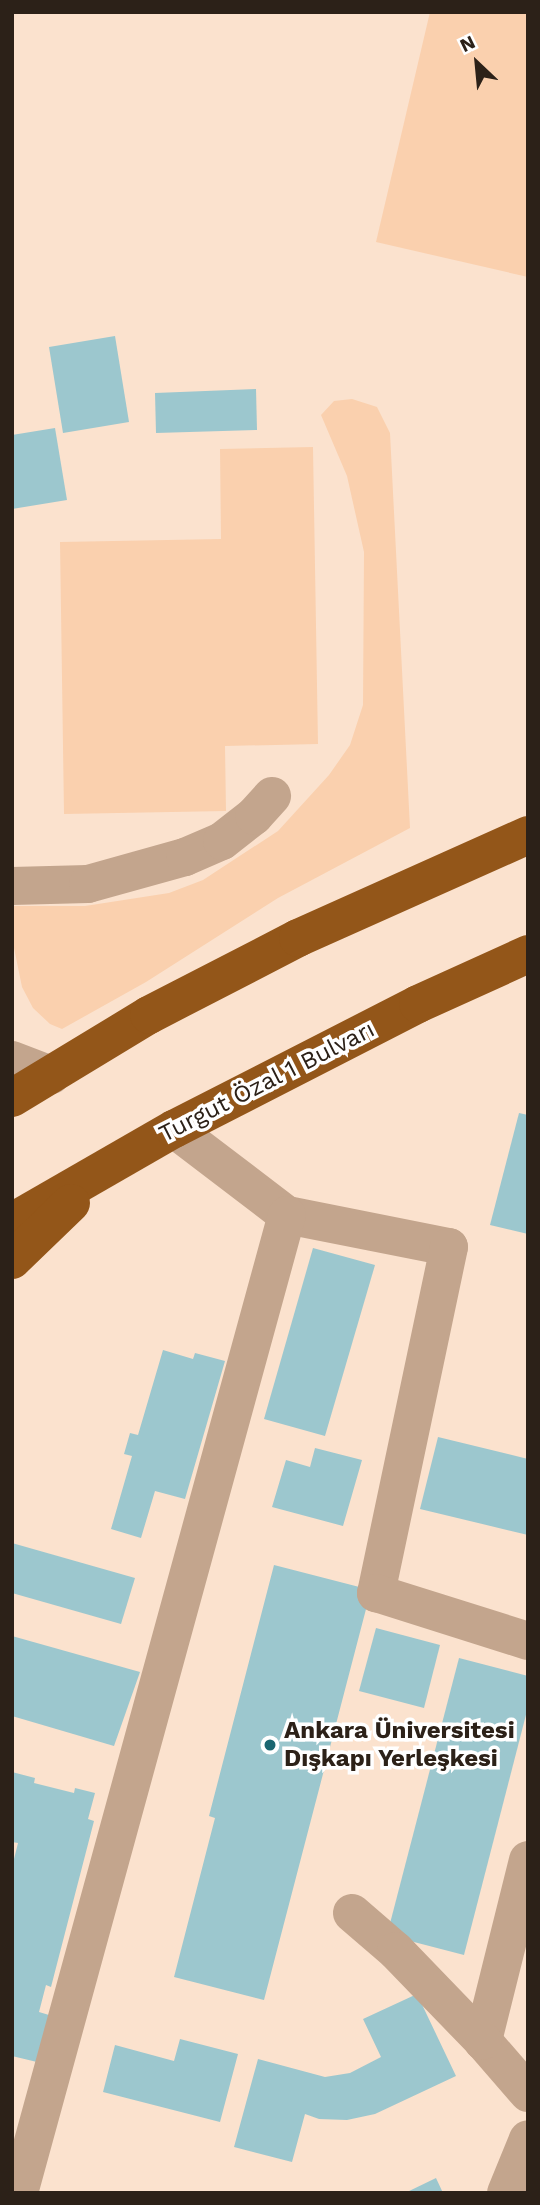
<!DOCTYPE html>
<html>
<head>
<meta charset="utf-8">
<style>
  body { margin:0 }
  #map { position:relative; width:540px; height:2205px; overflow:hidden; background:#fbe2ce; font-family:"Work Sans",sans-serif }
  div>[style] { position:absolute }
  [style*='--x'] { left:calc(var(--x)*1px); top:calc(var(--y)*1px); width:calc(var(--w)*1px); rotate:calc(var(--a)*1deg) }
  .green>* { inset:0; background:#fad0ae }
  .building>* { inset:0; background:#9cc7ce }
  .minor>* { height:38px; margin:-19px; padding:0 19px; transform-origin:19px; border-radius:19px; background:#c3a58d }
  .highway>* { height:38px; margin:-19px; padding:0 19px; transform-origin:19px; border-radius:19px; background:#935619 }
  .dots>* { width:19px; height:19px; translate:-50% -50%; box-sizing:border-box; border:4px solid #fff; border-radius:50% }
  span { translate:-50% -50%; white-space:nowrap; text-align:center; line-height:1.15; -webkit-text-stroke:7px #fff; paint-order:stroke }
  .street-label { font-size:24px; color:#2c2118 }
  .poi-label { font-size:24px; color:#2c2118; font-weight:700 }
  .left { translate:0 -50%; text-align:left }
  .frame { position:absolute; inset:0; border:14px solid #2c2118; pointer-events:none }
  .north { position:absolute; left:442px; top:28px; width:70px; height:70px; -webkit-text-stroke:5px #fff; paint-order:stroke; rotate:334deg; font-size:19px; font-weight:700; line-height:28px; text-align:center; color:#2c2118 }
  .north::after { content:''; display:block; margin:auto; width:24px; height:32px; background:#2c2118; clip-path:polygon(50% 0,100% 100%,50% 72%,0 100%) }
</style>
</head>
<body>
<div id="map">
  <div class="green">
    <div style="clip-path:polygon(430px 12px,528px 12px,528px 277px,376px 242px)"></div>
    <div style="clip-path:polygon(352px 399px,377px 407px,390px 433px,410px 828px,278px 898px,146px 982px,62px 1029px,50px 1024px,33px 1008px,22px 987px,12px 938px,12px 906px,85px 906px,169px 893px,203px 880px,278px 831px,329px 775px,350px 745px,363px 705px,364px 552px,347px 476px,321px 415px,334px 401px)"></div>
    <div style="clip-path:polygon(313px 447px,318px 744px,225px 746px,226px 811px,64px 814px,60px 542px,221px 539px,220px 449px)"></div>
  </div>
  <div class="building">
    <div style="clip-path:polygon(115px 336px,129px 422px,63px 433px,49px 347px)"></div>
    <div style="clip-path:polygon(256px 389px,257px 430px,156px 433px,155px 393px)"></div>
    <div style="clip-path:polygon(55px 428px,67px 500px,12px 509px,12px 435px)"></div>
    <div style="clip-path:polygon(519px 1113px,528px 1115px,528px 1234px,490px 1225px)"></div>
    <div style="clip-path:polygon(313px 1248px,375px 1265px,325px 1436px,264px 1419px)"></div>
    <div style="clip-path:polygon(163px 1350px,193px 1359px,195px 1353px,225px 1361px,185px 1499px,155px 1491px,141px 1538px,111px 1529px,132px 1456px,124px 1454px,130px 1433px,138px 1435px)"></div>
    <div style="clip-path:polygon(438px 1437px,528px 1459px,528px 1535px,420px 1509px)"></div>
    <div style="clip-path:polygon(315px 1448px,362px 1460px,343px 1526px,272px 1507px,286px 1460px,310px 1467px)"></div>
    <div style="clip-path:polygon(12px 1543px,135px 1578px,121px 1624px,12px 1593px)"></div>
    <div style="clip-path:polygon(274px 1565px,371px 1590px,264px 2000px,174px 1977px,215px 1818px,209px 1816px)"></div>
    <div style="clip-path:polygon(376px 1628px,440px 1645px,424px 1708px,359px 1691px)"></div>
    <div style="clip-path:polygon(12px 1636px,140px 1672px,114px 1746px,12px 1716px)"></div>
    <div style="clip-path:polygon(459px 1658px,528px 1676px,528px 1707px,464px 1955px,387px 1935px)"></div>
    <div style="clip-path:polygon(12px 1772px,35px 1778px,34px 1783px,74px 1793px,75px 1788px,95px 1793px,88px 1819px,94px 1821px,51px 1987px,46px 1985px,39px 2012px,49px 2015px,37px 2062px,12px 2056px,12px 1867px,18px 1843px,12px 1842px)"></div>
    <div style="clip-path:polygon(417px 1994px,456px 2076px,375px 2114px,347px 2120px,319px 2119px,305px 2114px,292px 2162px,234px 2147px,258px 2059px,325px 2077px,350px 2073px,381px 2057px,363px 2019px)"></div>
    <div style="clip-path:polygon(180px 2039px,238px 2054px,220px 2122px,103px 2092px,115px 2045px,174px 2061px)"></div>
    <div style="clip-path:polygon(436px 2178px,443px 2193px,405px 2193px)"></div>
  </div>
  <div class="minor">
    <div style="--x:12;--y:886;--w:76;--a:-1.5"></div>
    <div style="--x:88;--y:884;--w:101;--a:-15.6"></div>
    <div style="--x:185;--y:857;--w:40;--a:-23.4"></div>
    <div style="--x:222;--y:841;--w:41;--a:-38"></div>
    <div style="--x:254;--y:816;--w:27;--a:-48"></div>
    <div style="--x:12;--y:1060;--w:42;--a:21"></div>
    <div style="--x:174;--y:1129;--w:142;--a:37.3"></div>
    <div style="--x:287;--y:1215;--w:165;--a:11.2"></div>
    <div style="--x:449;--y:1247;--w:354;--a:101.9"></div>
    <div style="--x:376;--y:1593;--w:159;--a:17.5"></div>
    <div style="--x:528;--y:1860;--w:187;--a:104"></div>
    <div style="--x:483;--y:2041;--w:69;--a:49.1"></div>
    <div style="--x:352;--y:1913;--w:58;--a:40.8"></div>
    <div style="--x:396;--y:1951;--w:125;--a:46"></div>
    <div style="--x:19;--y:2193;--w:1014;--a:-74.68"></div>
    <div style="--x:506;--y:2193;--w:58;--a:-67.8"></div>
  </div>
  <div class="highway">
    <div style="--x:12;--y:1098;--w:160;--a:-31.2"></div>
    <div style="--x:149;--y:1015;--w:168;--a:-27.3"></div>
    <div style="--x:298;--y:938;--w:252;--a:-24.1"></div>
    <div style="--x:12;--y:1222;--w:187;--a:-29.9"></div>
    <div style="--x:174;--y:1129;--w:274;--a:-27.1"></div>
    <div style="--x:418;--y:1004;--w:121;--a:-24.4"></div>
    <div style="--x:12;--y:1260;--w:82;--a:-44"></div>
  </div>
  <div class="dots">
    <div style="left:270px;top:1745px;background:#1b6670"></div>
  </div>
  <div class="street-label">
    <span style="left:267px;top:1082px;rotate:-27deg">Turgut Özal 1 Bulvarı</span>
  </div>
  <div class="poi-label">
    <span class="left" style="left:284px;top:1745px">Ankara Üniversitesi<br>Dışkapı Yerleşkesi</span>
  </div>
  <div class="frame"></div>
  <div class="north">N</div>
</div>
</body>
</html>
